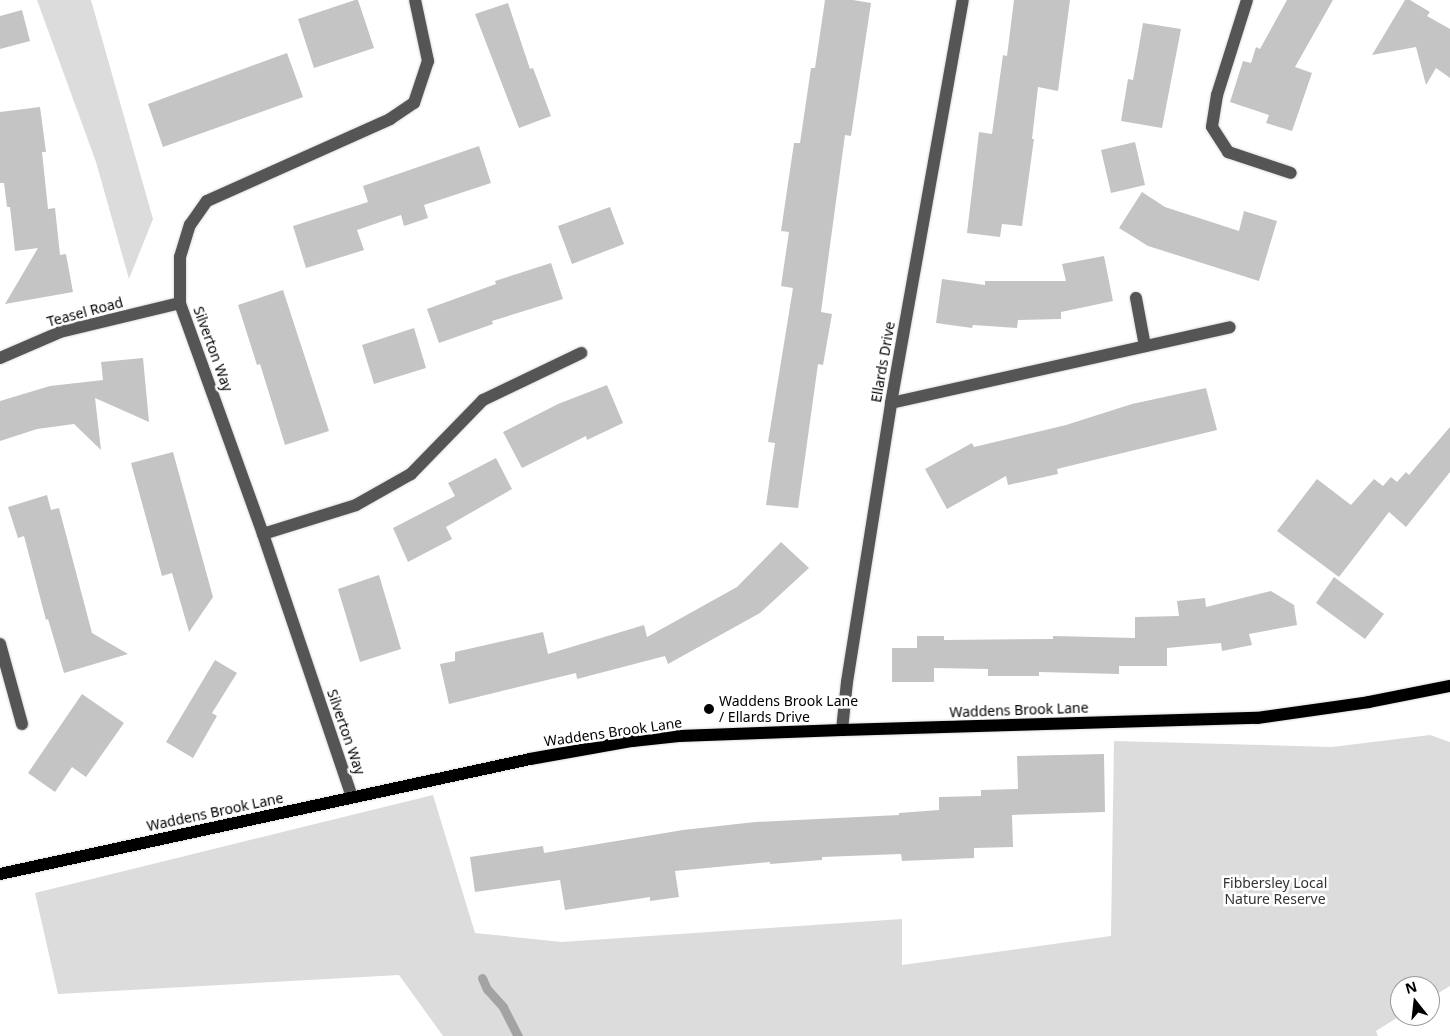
<!DOCTYPE html>
<html>
<head>
<meta charset="utf-8">
<style>
  body { margin:0 }
  #map { position:relative; width:1450px; height:1036px; overflow:hidden; background:#fff; font-family:"Noto Sans",sans-serif }
  div>[style] { position:absolute }
  [style*='--x'] { left:calc(var(--x)*1px); top:calc(var(--y)*1px); width:calc(var(--w)*1px); rotate:calc(var(--a)*1deg) }
  .green>* { inset:0; background:#dcdcdc }
  .stream>* { height:9px; margin:-4.5px; padding:0 4.5px; transform-origin:4.5px; border-radius:4.5px; background:#a3a3a3 }
  .building>* { inset:0; background:#c4c4c4 }
  .roads { filter:drop-shadow(0 0 1px #dbdbdb) drop-shadow(0 0 1px #dbdbdb) }
  .minor>* { height:12px; margin:-6px; padding:0 6px; transform-origin:6px; border-radius:6px; background:#555 }
  .major>* { height:12px; margin:-6px; padding:0 6px; transform-origin:6px; border-radius:6px; background:#000 }
  .dots>* { width:14px; height:14px; translate:-50% -50%; box-sizing:border-box; border:2px solid #fff; border-radius:50% }
  span { translate:-50% -50%; white-space:nowrap; text-align:center; line-height:1.15; -webkit-text-stroke:5px #fff; paint-order:stroke }
  .street-label { font-size:14px; color:#000 }
  .poi-label { font-size:14px; color:#000 }
  .left { translate:0 -50%; text-align:left }
  .park-label { font-size:14px; color:#333 }
  .north { position:absolute; left:1390px; top:976px; width:50px; height:50px; box-sizing:border-box; background:#fff; border:1px solid #999; border-radius:50%; rotate:344deg; font-size:14px; font-weight:700; line-height:20px; text-align:center; color:#000 }
  .north::after { content:''; display:block; margin:auto; width:18px; height:22px; background:#000; clip-path:polygon(50% 0,100% 100%,50% 72%,0 100%) }
</style>
</head>
<body>
<div id="map">
  <div class="green">
    <div style="clip-path:polygon(37px 0,91px 0,153px 219px,129px 279px,96px 162px)"></div>
    <div style="clip-path:polygon(1430px 735px,1450px 742px,1450px 986px,1430px 998px,1430px 986px,1400px 986px,1400px 1016px,1376px 1031px,1378px 1036px,443px 1036px,399px 975px,58px 994px,35px 893px,433px 795px,475px 933px,562px 942px,902px 919px,902px 965px,1111px 936px,1114px 741px,1332px 747px)"></div>
  </div>
  <div class="stream">
    <div style="--x:482;--y:978;--w:12;--a:66"></div>
    <div style="--x:487;--y:989;--w:24;--a:48"></div>
    <div style="--x:503;--y:1007;--w:33;--a:63"></div>
  </div>
  <div class="building">
    <div style="clip-path:polygon(355px 0,358px 0,374px 48px,314px 68px,298px 19px)"></div>
    <div style="clip-path:polygon(825px 0,853px 0,871px 3px,851px 136px,845px 135px,821px 312px,832px 314px,823px 365px,818px 364px,798px 508px,766px 505px,775px 443px,768px 442px,793px 288px,781px 286px,789px 232px,781px 231px,794px 143px,800px 143px,811px 68px,815px 68px)"></div>
    <div style="clip-path:polygon(1014px 0,1070px 0,1058px 91px,1038px 87px,1032px 139px,1034px 139px,1022px 226px,1002px 224px,1000px 237px,967px 233px,979px 132px,992px 134px,1003px 55px,1007px 56px)"></div>
    <div style="clip-path:polygon(1287px 0,1333px 0,1295px 67px,1312px 73px,1292px 131px,1266px 123px,1269px 115px,1230px 102px,1243px 61px,1251px 63px,1256px 47px,1260px 49px)"></div>
    <div style="clip-path:polygon(1405px 0,1410px 0,1430px 12px,1427px 16px,1450px 29px,1450px 78px,1436px 68px,1426px 85px,1416px 47px,1372px 55px)"></div>
    <div style="clip-path:polygon(508px 3px,530px 69px,533px 68px,551px 116px,519px 128px,475px 14px)"></div>
    <div style="clip-path:polygon(22px 10px,30px 41px,0 49px,0 16px)"></div>
    <div style="clip-path:polygon(1143px 23px,1181px 29px,1162px 128px,1121px 121px,1128px 79px,1133px 80px)"></div>
    <div style="clip-path:polygon(287px 53px,303px 97px,163px 147px,148px 104px)"></div>
    <div style="clip-path:polygon(40px 107px,46px 152px,42px 152px,48px 209px,55px 208px,60px 255px,66px 254px,73px 292px,5px 304px,38px 248px,15px 251px,10px 207px,7px 207px,4px 183px,0 183px,0 112px)"></div>
    <div style="clip-path:polygon(1135px 142px,1145px 185px,1111px 193px,1101px 150px)"></div>
    <div style="clip-path:polygon(479px 146px,491px 183px,424px 205px,428px 218px,404px 226px,401px 215px,357px 230px,364px 250px,306px 268px,293px 226px,368px 202px,363px 186px)"></div>
    <div style="clip-path:polygon(1142px 192px,1165px 207px,1239px 231px,1244px 211px,1277px 221px,1259px 281px,1148px 246px,1119px 228px)"></div>
    <div style="clip-path:polygon(610px 207px,624px 244px,572px 264px,558px 226px)"></div>
    <div style="clip-path:polygon(1104px 256px,1113px 301px,1061px 312px,1061px 319px,1018px 320px,1017px 328px,973px 325px,972px 328px,936px 323px,942px 279px,985px 285px,985px 281px,1066px 281px,1062px 264px)"></div>
    <div style="clip-path:polygon(551px 263px,563px 299px,492px 321px,493px 324px,439px 343px,427px 309px,496px 284px,495px 281px)"></div>
    <div style="clip-path:polygon(283px 290px,329px 431px,285px 445px,260px 364px,257px 365px,238px 305px)"></div>
    <div style="clip-path:polygon(414px 328px,426px 368px,374px 384px,362px 345px)"></div>
    <div style="clip-path:polygon(143px 358px,149px 422px,95px 398px,101px 450px,74px 424px,37px 429px,0 441px,0 401px,50px 386px,103px 380px,101px 362px)"></div>
    <div style="clip-path:polygon(607px 385px,623px 423px,587px 440px,586px 436px,522px 468px,503px 432px,558px 404px)"></div>
    <div style="clip-path:polygon(1206px 388px,1217px 430px,1057px 469px,1058px 474px,1008px 485px,1006px 476px,947px 509px,925px 469px,972px 443px,974px 447px,1066px 425px,1132px 404px)"></div>
    <div style="clip-path:polygon(1450px 427px,1450px 472px,1406px 527px,1389px 512px,1339px 577px,1277px 531px,1317px 479px,1351px 505px,1374px 479px,1383px 486px,1391px 477px,1397px 482px,1406px 472px,1409px 475px)"></div>
    <div style="clip-path:polygon(173px 452px,213px 597px,189px 632px,172px 573px,162px 576px,131px 463px)"></div>
    <div style="clip-path:polygon(496px 458px,512px 489px,446px 527px,452px 539px,408px 562px,393px 528px,455px 496px,448px 483px)"></div>
    <div style="clip-path:polygon(47px 495px,51px 510px,59px 508px,92px 633px,128px 654px,64px 673px,48px 619px,46px 620px,24px 536px,18px 538px,8px 507px)"></div>
    <div style="clip-path:polygon(781px 542px,809px 568px,760px 613px,668px 664px,665px 656px,577px 679px,576px 673px,449px 704px,440px 664px,455px 661px,455px 652px,543px 632px,548px 654px,644px 625px,647px 637px,737px 587px)"></div>
    <div style="clip-path:polygon(379px 575px,401px 649px,360px 662px,338px 589px)"></div>
    <div style="clip-path:polygon(1334px 577px,1384px 614px,1365px 639px,1316px 603px)"></div>
    <div style="clip-path:polygon(1271px 591px,1294px 605px,1297px 625px,1249px 634px,1252px 645px,1222px 651px,1221px 643px,1167px 648px,1167px 666px,1119px 666px,1119px 674px,1039px 672px,1039px 676px,988px 676px,988px 669px,934px 668px,934px 682px,892px 682px,892px 648px,917px 648px,917px 636px,944px 636px,944px 640px,1053px 639px,1053px 636px,1135px 638px,1135px 617px,1179px 616px,1177px 601px,1205px 598px,1206px 607px)"></div>
    <div style="clip-path:polygon(215px 660px,237px 673px,212px 713px,217px 716px,193px 758px,166px 742px)"></div>
    <div style="clip-path:polygon(82px 694px,124px 723px,86px 777px,72px 767px,55px 792px,28px 773px)"></div>
    <div style="clip-path:polygon(1104px 754px,1105px 812px,1012px 815px,1013px 847px,974px 848px,974px 858px,902px 861px,901px 854px,822px 857px,822px 860px,770px 864px,770px 862px,675px 871px,679px 897px,650px 901px,650px 897px,565px 910px,560px 880px,475px 892px,470px 857px,543px 846px,544px 853px,683px 830px,755px 822px,899px 815px,899px 813px,939px 810px,939px 797px,981px 796px,981px 790px,1018px 789px,1017px 756px)"></div>
  </div>
  <div class="roads">
    <div class="minor">
      <div style="--x:1247;--y:0;--w:100;--a:107.5"></div>
      <div style="--x:1217;--y:95;--w:32;--a:99"></div>
      <div style="--x:1212;--y:127;--w:30;--a:57"></div>
      <div style="--x:1228;--y:152;--w:66;--a:18.4"></div>
      <div style="--x:1136;--y:298;--w:49;--a:79.4"></div>
      <div style="--x:0;--y:358;--w:65;--a:-23.4"></div>
      <div style="--x:60;--y:332;--w:123;--a:-13.6"></div>
      <div style="--x:891;--y:403;--w:347;--a:-12.6"></div>
      <div style="--x:263;--y:534;--w:97;--a:-17.3"></div>
      <div style="--x:356;--y:505;--w:63;--a:-29.4"></div>
      <div style="--x:411;--y:474;--w:103;--a:-45.8"></div>
      <div style="--x:483;--y:400;--w:109;--a:-25.6"></div>
      <div style="--x:0;--y:644;--w:83;--a:74.6"></div>
      <div style="--x:842;--y:730;--w:48;--a:-84.1"></div>
      <div style="--x:847;--y:682;--w:282;--a:-81"></div>
      <div style="--x:891;--y:403;--w:409;--a:-79.9"></div>
      <div style="--x:352;--y:797;--w:278;--a:-108.7"></div>
      <div style="--x:263;--y:534;--w:245;--a:-109.8"></div>
      <div style="--x:180;--y:303;--w:46;--a:-90"></div>
      <div style="--x:180;--y:257;--w:34;--a:-73"></div>
      <div style="--x:190;--y:225;--w:29;--a:-55"></div>
      <div style="--x:207;--y:201;--w:201;--a:-24.1"></div>
      <div style="--x:390;--y:119;--w:29;--a:-34"></div>
      <div style="--x:414;--y:103;--w:44;--a:-71.6"></div>
      <div style="--x:428;--y:61;--w:62;--a:-102"></div>
    </div>
    <div class="major">
      <div style="--x:0;--y:874;--w:542;--a:-12.24"></div>
      <div style="--x:530;--y:759;--w:104;--a:-10"></div>
      <div style="--x:632;--y:741;--w:47;--a:-6.1"></div>
      <div style="--x:679;--y:736;--w:163;--a:-2.1"></div>
      <div style="--x:842;--y:730;--w:415;--a:-1.7"></div>
      <div style="--x:1257;--y:718;--w:113;--a:-8.1"></div>
      <div style="--x:1369;--y:702;--w:83;--a:-11.2"></div>
    </div>
  </div>
  <div class="dots">
    <div style="left:709px;top:709px;background:#000"></div>
  </div>
  <div class="street-label">
    <span style="left:85px;top:312px;rotate:-15deg">Teasel Road</span>
    <span style="left:213px;top:349px;rotate:70deg">Silverton Way</span>
    <span style="left:883px;top:362px;rotate:-80deg">Ellards Drive</span>
    <span style="left:1019px;top:710px;rotate:-2deg">Waddens Brook Lane</span>
    <span style="left:346px;top:732px;rotate:71deg">Silverton Way</span>
    <span style="left:613px;top:732px;rotate:-8deg">Waddens Brook Lane</span>
    <span style="left:215px;top:812px;rotate:-12deg">Waddens Brook Lane</span>
  </div>
  <div class="poi-label">
    <span class="left" style="left:719px;top:709px">Waddens Brook Lane<br>/ Ellards Drive</span>
  </div>
  <div class="park-label">
    <span style="left:1275px;top:891px">Fibbersley Local<br>Nature Reserve</span>
  </div>
  <div class="north">N</div>
</div>
</body>
</html>
